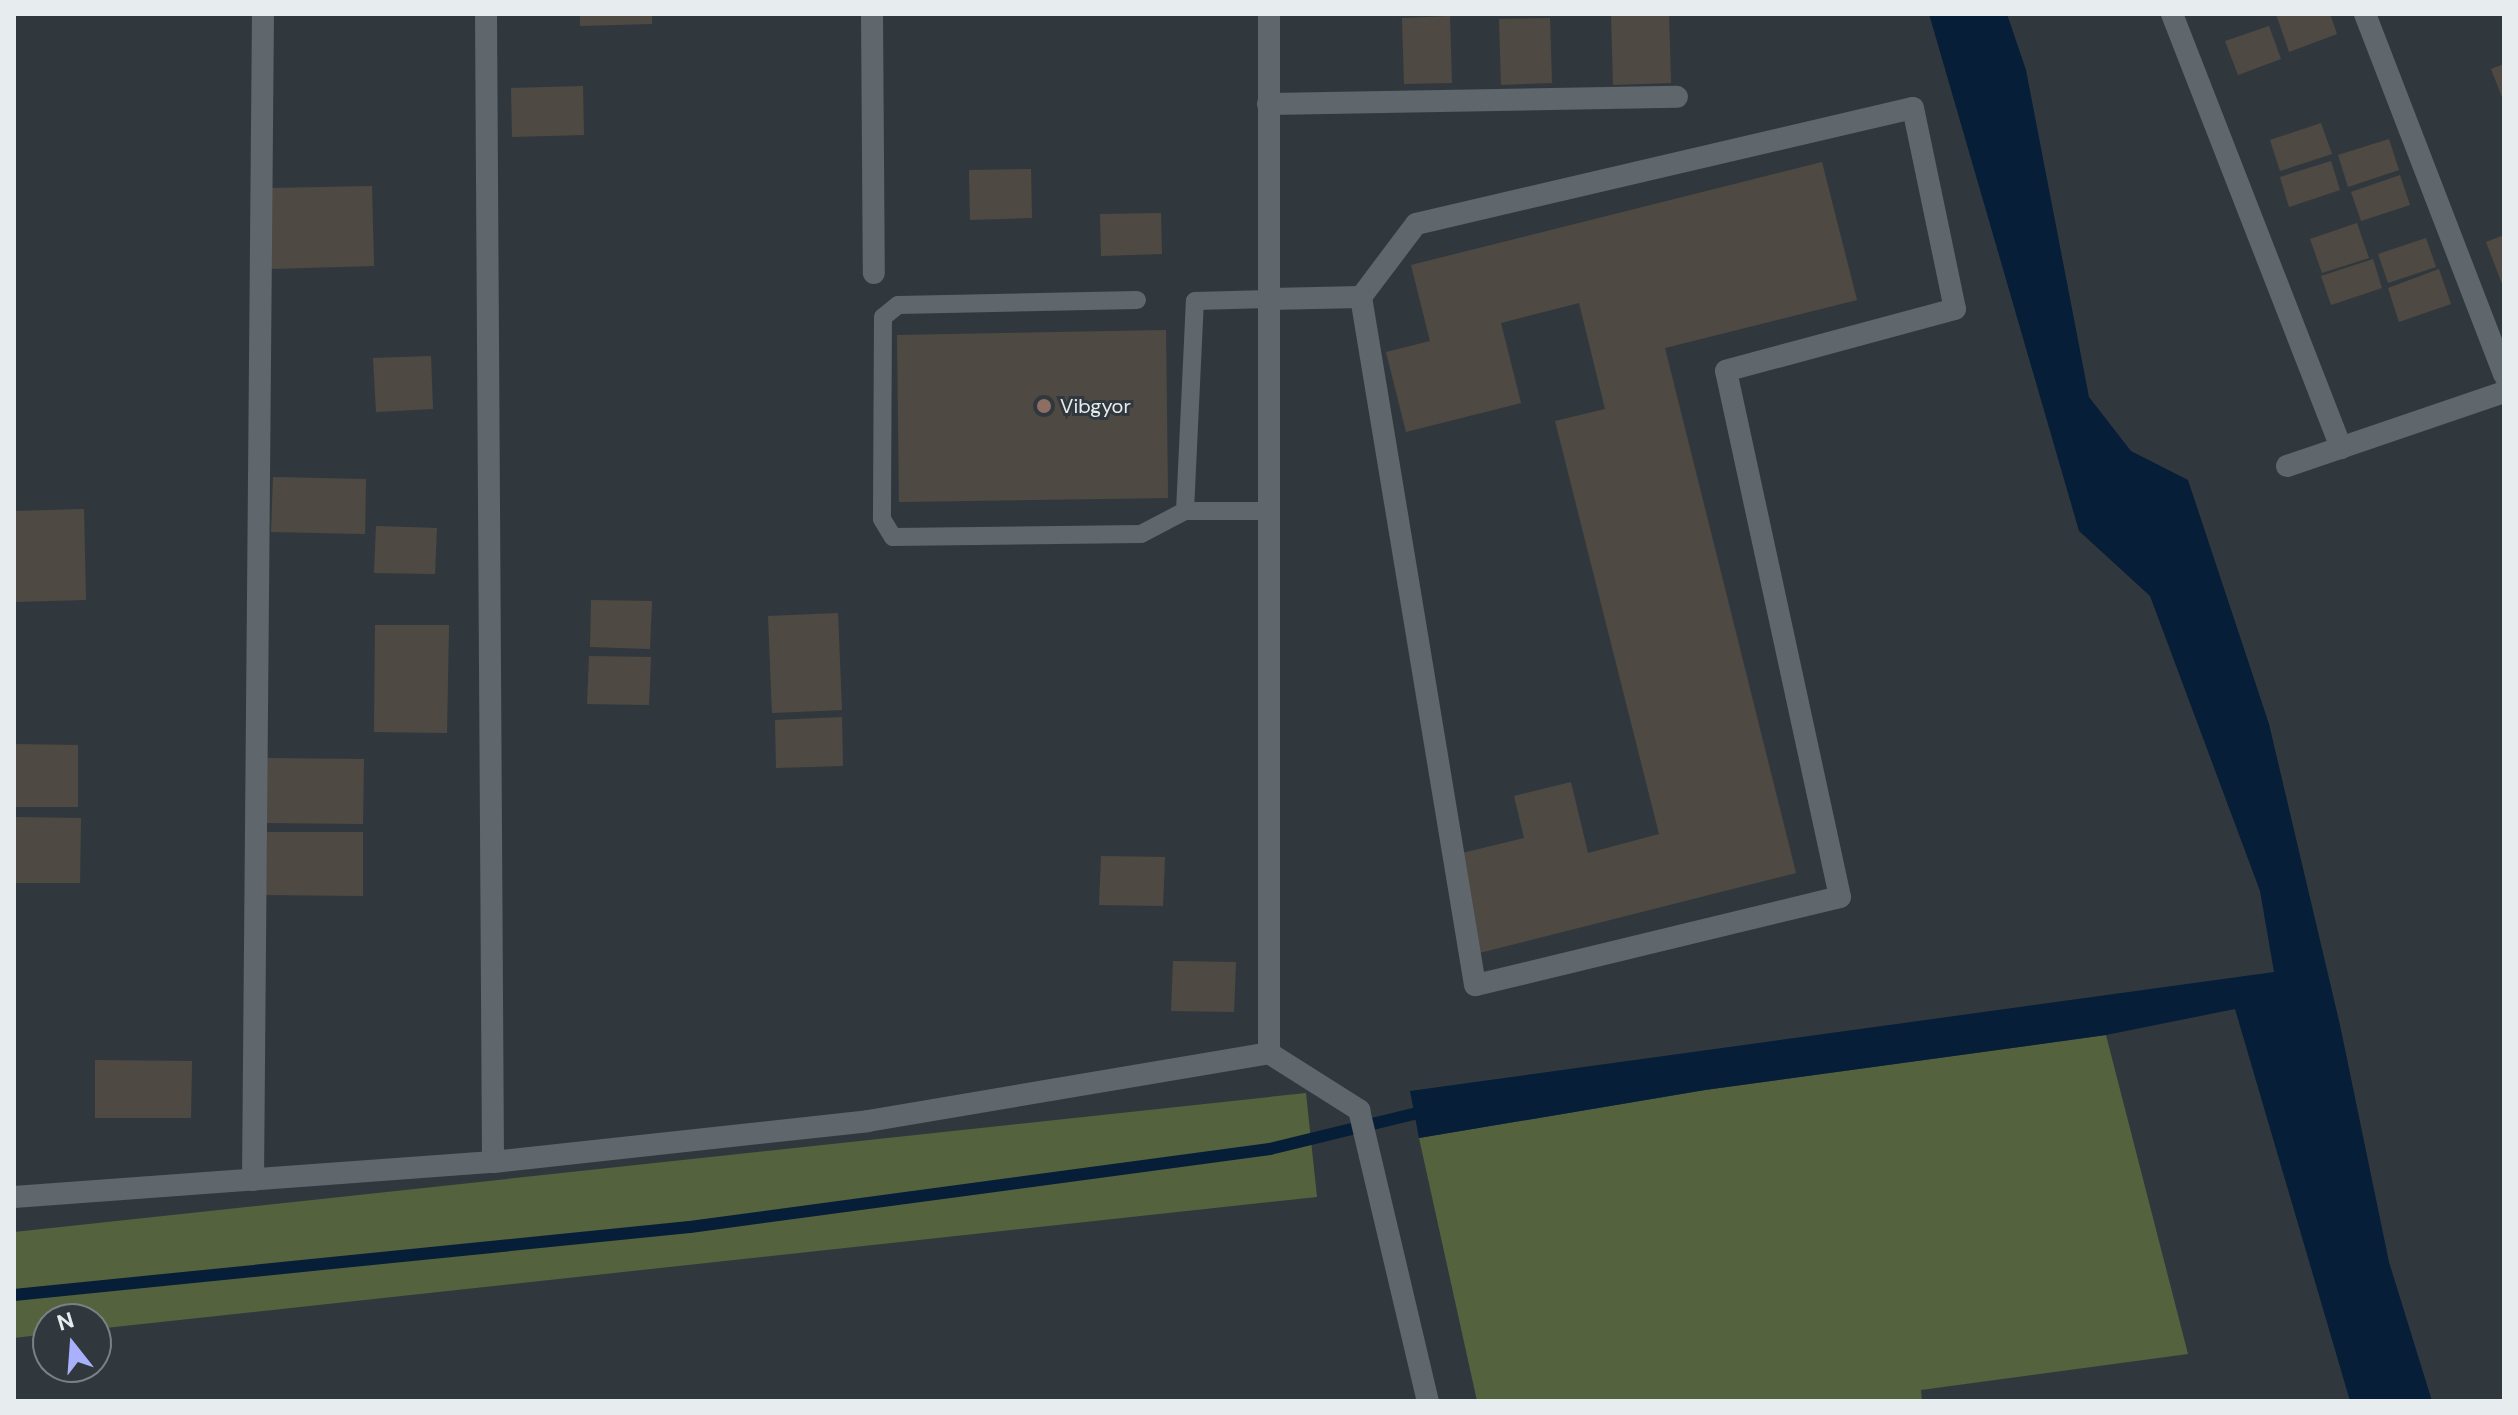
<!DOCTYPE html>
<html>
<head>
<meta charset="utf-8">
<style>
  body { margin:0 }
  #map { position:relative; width:2518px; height:1415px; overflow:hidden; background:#31383d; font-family:"DM Sans",sans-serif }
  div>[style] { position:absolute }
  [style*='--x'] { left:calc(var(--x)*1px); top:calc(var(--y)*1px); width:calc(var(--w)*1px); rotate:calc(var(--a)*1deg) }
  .green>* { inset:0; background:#54623e }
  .water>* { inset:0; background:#061e37 }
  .stream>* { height:12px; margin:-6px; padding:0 6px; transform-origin:6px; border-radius:6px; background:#061e37 }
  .building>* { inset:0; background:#4e4a43 }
  .service>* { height:18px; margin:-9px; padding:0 9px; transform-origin:9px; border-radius:9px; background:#5f666c }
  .minor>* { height:22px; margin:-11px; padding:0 11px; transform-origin:11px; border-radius:11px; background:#5f666c }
  .dots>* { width:22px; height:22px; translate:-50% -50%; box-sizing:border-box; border:4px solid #31383d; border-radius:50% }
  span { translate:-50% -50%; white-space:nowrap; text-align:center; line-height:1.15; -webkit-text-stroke:6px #31383d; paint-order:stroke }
  .poi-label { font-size:20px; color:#e7ecef }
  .left { translate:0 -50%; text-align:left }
  .frame { position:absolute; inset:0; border:16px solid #e7ecef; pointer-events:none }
  .north { position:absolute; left:32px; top:1303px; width:80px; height:80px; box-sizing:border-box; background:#31383d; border:2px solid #7a8084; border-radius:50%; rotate:343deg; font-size:22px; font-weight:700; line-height:32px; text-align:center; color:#e7ecef }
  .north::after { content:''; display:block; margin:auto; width:28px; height:36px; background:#a9b0fc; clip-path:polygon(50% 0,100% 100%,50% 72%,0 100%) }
</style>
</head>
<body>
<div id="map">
  <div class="green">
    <div style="clip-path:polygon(2106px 1035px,2188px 1354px,1921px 1390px,1922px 1401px,1477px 1401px,1419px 1138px,1705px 1090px)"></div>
    <div style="clip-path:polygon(1306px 1093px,1317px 1197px,96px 1329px,96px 1319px,48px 1319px,48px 1334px,14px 1338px,14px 1232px)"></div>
  </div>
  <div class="water">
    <div style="clip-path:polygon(1929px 14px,2007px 14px,2026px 70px,2089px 397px,2131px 451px,2188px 480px,2269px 724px,2340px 1025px,2389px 1262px,2432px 1401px,2350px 1401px,2235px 1009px,2106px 1035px,1705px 1090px,1419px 1138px,1410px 1091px,2274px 972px,2260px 891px,2150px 596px,2079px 531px)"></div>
  </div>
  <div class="stream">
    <div style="--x:14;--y:1295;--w:679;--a:-5.74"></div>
    <div style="--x:690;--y:1227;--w:585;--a:-7.66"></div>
    <div style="--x:1270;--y:1149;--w:165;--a:-13.7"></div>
  </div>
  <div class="building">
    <div style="clip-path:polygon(580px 14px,652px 14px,652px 24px,580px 26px)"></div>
    <div style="clip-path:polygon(1611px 14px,1669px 14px,1671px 83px,1613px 85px)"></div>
    <div style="clip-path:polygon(2276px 14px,2330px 14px,2337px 34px,2289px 52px)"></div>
    <div style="clip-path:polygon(1450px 16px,1452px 83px,1404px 84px,1402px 18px)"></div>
    <div style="clip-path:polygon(1550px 18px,1552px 83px,1501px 85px,1499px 19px)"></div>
    <div style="clip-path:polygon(2269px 26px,2281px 59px,2238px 75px,2225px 41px)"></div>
    <div style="clip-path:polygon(2504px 64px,2504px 102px,2491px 69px)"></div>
    <div style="clip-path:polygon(583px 86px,584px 135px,512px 137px,511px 88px)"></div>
    <div style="clip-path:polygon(2321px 123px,2332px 154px,2280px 171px,2270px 140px)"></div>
    <div style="clip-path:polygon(2389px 139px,2399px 170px,2348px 187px,2338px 155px)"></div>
    <div style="clip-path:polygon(2331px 161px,2340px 190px,2289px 207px,2280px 177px)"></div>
    <div style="clip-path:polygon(1822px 162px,1857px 300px,1665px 348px,1796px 873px,1479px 953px,1454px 855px,1524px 838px,1514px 796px,1571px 782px,1588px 853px,1659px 834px,1555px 421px,1605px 409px,1579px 303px,1501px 323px,1521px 403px,1406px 432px,1386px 352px,1430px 341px,1411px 265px)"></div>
    <div style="clip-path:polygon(1031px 169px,1032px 218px,970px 220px,969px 170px)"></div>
    <div style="clip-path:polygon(2400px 175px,2410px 205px,2361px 221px,2351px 192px)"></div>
    <div style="clip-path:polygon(372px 186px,374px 266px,270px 269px,269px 188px)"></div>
    <div style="clip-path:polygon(1161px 213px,1162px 254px,1101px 256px,1100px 214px)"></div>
    <div style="clip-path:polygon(2357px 223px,2369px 258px,2322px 273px,2310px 239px)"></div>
    <div style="clip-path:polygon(2504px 235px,2504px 289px,2486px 242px)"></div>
    <div style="clip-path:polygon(2426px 238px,2436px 267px,2388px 283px,2378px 254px)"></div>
    <div style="clip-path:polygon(2373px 259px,2382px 288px,2331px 305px,2321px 276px)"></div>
    <div style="clip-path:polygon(2439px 269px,2451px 304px,2399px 322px,2388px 288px)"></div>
    <div style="clip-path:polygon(1166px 330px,1168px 498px,899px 502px,897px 335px)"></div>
    <div style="clip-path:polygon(431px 356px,433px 409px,376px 412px,373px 358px)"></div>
    <div style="clip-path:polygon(273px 477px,366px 479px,365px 534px,271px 532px)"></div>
    <div style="clip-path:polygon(84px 509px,86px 600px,14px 602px,14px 511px)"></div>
    <div style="clip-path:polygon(376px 526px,437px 528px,435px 574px,374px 573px)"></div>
    <div style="clip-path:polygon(591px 600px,652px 601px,650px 649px,590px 647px)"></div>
    <div style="clip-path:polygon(838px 613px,842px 710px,772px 713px,768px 616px)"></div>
    <div style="clip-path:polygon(375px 625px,449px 625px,447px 733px,374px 732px)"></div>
    <div style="clip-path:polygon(589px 656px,651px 657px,649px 705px,587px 704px)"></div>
    <div style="clip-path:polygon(842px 717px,843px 766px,776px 768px,775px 720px)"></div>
    <div style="clip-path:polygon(14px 744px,78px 745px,78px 807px,14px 807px)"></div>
    <div style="clip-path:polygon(265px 758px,364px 759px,363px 824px,265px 823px)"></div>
    <div style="clip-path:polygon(14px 817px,81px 818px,80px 883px,14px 883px)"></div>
    <div style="clip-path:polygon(267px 832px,363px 832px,363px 896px,266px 895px)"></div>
    <div style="clip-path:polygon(1101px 856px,1165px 857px,1163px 906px,1099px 905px)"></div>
    <div style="clip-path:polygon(1173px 961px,1236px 962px,1234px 1012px,1171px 1011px)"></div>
    <div style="clip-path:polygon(95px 1060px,192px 1061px,191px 1118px,95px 1118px)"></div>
  </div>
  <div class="service">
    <div style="--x:1137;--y:300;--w:239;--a:178.8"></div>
    <div style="--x:898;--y:305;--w:19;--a:141"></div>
    <div style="--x:883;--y:317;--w:202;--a:90.3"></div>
    <div style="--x:882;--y:519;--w:21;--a:59"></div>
    <div style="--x:893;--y:537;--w:248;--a:-0.7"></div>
    <div style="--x:1141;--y:534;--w:50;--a:-27.6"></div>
    <div style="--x:1185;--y:511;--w:83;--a:0"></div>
    <div style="--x:1185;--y:511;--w:210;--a:-87.3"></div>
    <div style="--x:1195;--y:301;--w:74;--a:-1.5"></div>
  </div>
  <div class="minor">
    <div style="--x:486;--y:14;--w:1148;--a:89.65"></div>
    <div style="--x:872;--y:14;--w:259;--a:89.6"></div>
    <div style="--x:2172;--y:14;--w:466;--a:68.7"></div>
    <div style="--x:2365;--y:14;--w:387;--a:68.9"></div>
    <div style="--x:1268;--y:104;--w:409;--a:-1"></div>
    <div style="--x:1913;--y:108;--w:205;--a:78.2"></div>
    <div style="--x:1955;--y:309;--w:237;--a:164.9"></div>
    <div style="--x:1726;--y:371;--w:538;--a:77.77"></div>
    <div style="--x:1840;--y:897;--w:375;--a:166.4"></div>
    <div style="--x:1475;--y:985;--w:697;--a:-99.41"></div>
    <div style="--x:1361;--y:297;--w:91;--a:-53"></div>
    <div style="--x:1416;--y:224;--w:510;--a:-13.14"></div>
    <div style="--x:1269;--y:299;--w:92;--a:-1.2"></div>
    <div style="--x:2287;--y:466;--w:229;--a:-18.8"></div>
    <div style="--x:1269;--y:1053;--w:1039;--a:-90"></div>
    <div style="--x:253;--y:1180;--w:1166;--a:-89.51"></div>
    <div style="--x:14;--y:1197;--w:480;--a:-4.2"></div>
    <div style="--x:493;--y:1162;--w:377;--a:-6.2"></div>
    <div style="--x:868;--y:1121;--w:407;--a:-9.6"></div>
    <div style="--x:1269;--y:1053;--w:107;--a:32.3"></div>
    <div style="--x:1359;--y:1110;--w:299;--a:76.7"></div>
  </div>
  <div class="dots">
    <div style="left:1044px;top:406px;background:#8d6e63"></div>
  </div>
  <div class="poi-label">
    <span class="left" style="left:1060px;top:406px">Vibgyor</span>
  </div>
  <div class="frame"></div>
  <div class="north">N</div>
</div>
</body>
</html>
